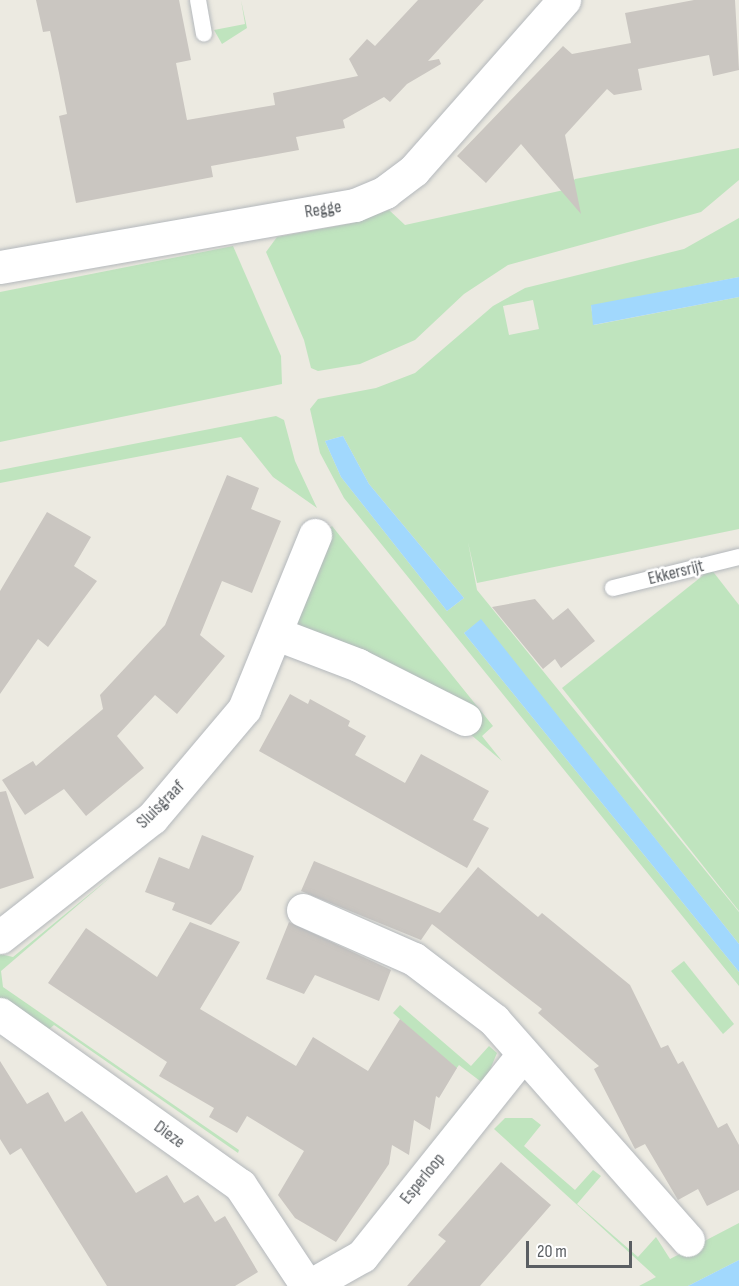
<!DOCTYPE html>
<html>
<head>
<meta charset="utf-8">
<style>
  body { margin:0 }
  #map { position:relative; width:739px; height:1286px; overflow:hidden; background:#eceae1; font-family:"Sofia Sans Condensed",sans-serif }
  div>[style] { position:absolute }
  [style*='--x'] { left:calc(var(--x)*1px); top:calc(var(--y)*1px); width:calc(var(--w)*1px); rotate:calc(var(--a)*1deg) }
  .green>* { inset:0; background:#bfe4be }
  .water>* { inset:0; background:#a1d8fd }
  .building>* { inset:0; background:#cac6c1 }
  .roads { filter:drop-shadow(0 0 2px #b4b8bc) drop-shadow(0 0 2px #b4b8bc) }
  .lane>* { height:16px; margin:-8px; padding:0 8px; transform-origin:8px; border-radius:8px; background:#fff }
  .street>* { height:33px; margin:-16.5px; padding:0 16.5px; transform-origin:16.5px; border-radius:16.5px; background:#fff }
  span { translate:-50% -50%; white-space:nowrap; text-align:center; line-height:1.15; -webkit-text-stroke:5px #fff; paint-order:stroke }
  .street-label { font-size:18px; color:#5a5e62 }
  .scale { position:absolute; left:526px; top:1241px; width:106px; height:27px; box-sizing:border-box; border:3px solid #5a5e62; border-top:0; padding-left:8px; font-size:18px; line-height:21px; white-space:nowrap; color:#5a5e62; -webkit-text-stroke:4px #fff; paint-order:stroke }
</style>
</head>
<body>
<div id="map">
  <div class="green">
    <div style="clip-path:polygon(241px 0,247px 28px,222px 44px,214px 30px,245px 24px)"></div>
    <div style="clip-path:polygon(739px 148px,739px 180px,701px 212px,508px 265px,464px 294px,415px 340px,360px 364px,318px 371px,311px 368px,304px 340px,266px 252px,277px 237px,353px 223px,389px 210px,405px 225px,564px 190px,575px 179px)"></div>
    <div style="clip-path:polygon(evenodd,739px 218px,739px 277px,591px 306px,594px 325px,739px 297px,739px 529px,477px 583px,468px 542px,477px 590px,739px 912px,739px 944px,481px 620px,464px 633px,739px 972px,739px 986px,344px 498px,320px 453px,310px 409px,318px 399px,376px 388px,415px 373px,493px 306px,525px 288px,684px 249px,739px 218px,533px 300px,539px 329px,509px 335px,503px 306px,533px 300px,739px 218px,343px 436px,369px 484px,464px 598px,447px 611px,341px 477px,325px 441px,343px 436px)"></div>
    <div style="clip-path:polygon(233px 246px,281px 356px,282px 384px,0 442px,0 292px)"></div>
    <div style="clip-path:polygon(276px 416px,284px 420px,295px 461px,317px 508px,273px 477px,241px 437px,0 483px,0 470px)"></div>
    <div style="clip-path:polygon(332px 526px,493px 726px,482px 736px,502px 761px,457px 723px,462px 702px,449px 692px,443px 698px,368px 652px,323px 634px,306px 639px,291px 624px,320px 536px)"></div>
    <div style="clip-path:polygon(711px 569px,739px 605px,739px 911px,562px 688px)"></div>
    <div style="clip-path:polygon(113px 875px,1px 971px,3px 987px,239px 1150px,238px 1153px,54px 1025px,47px 1031px,0 1002px,0 954px,13px 957px)"></div>
    <div style="clip-path:polygon(684px 961px,734px 1024px,723px 1034px,671px 971px)"></div>
    <div style="clip-path:polygon(400px 1005px,471px 1066px,489px 1046px,497px 1053px,484px 1084px,459px 1065px,456px 1069px,393px 1013px)"></div>
    <div style="clip-path:polygon(505px 1118px,532px 1118px,541px 1125px,524px 1146px,575px 1190px,593px 1170px,601px 1176px,577px 1204px,638px 1257px,656px 1237px,670px 1259px,739px 1223px,739px 1260px,688px 1286px,639px 1286px,656px 1277px,494px 1129px)"></div>
  </div>
  <div class="water">
    <div style="clip-path:polygon(739px 277px,739px 297px,593px 325px,591px 305px)"></div>
    <div style="clip-path:polygon(343px 436px,369px 484px,464px 598px,447px 611px,341px 477px,325px 441px)"></div>
    <div style="clip-path:polygon(481px 619px,739px 944px,739px 972px,464px 633px)"></div>
    <div style="clip-path:polygon(739px 1260px,739px 1286px,688px 1286px)"></div>
  </div>
  <div class="building">
    <div style="clip-path:polygon(36px 0,179px 0,191px 60px,176px 63px,187px 120px,275px 105px,273px 93px,358px 76px,349px 59px,367px 39px,375px 46px,418px 0,484px 0,428px 61px,439px 59px,441px 64px,407px 84px,390px 102px,384px 97px,343px 120px,345px 128px,296px 137px,299px 150px,211px 166px,213px 177px,76px 203px,59px 116px,67px 114px,59px 73px,50px 31px,43px 32px)"></div>
    <div style="clip-path:polygon(694px 0,735px 0,739px 70px,713px 76px,709px 55px,638px 69px,642px 90px,614px 95px,607px 89px,565px 135px,581px 214px,521px 144px,486px 183px,457px 156px,563px 46px,572px 54px,631px 43px,625px 13px)"></div>
    <div style="clip-path:polygon(227px 475px,259px 488px,251px 509px,281px 521px,252px 593px,222px 581px,200px 635px,225px 656px,177px 714px,155px 695px,117px 736px,144px 768px,86px 816px,64px 789px,25px 815px,2px 780px,33px 761px,36px 766px,103px 709px,100px 695px,165px 625px)"></div>
    <div style="clip-path:polygon(47px 512px,91px 537px,74px 566px,97px 581px,48px 647px,38px 639px,0 694px,0 591px)"></div>
    <div style="clip-path:polygon(535px 599px,553px 620px,568px 608px,595px 641px,561px 668px,555px 659px,543px 669px,492px 607px)"></div>
    <div style="clip-path:polygon(290px 694px,308px 704px,310px 699px,350px 721px,348px 726px,366px 736px,355px 755px,405px 783px,421px 754px,489px 791px,473px 820px,489px 828px,467px 868px,259px 751px)"></div>
    <div style="clip-path:polygon(6px 791px,34px 878px,0 889px,0 792px)"></div>
    <div style="clip-path:polygon(202px 835px,254px 856px,241px 890px,211px 925px,172px 910px,175px 903px,145px 892px,159px 857px,189px 869px)"></div>
    <div style="clip-path:polygon(314px 861px,440px 913px,435px 919px,478px 867px,538px 917px,542px 913px,630px 985px,661px 1048px,668px 1045px,678px 1064px,683px 1061px,718px 1128px,727px 1123px,739px 1145px,739px 1190px,707px 1206px,698px 1189px,678px 1200px,645px 1144px,635px 1149px,594px 1069px,599px 1066px,538px 1013px,542px 1009px,432px 924px,421px 940px,301px 891px)"></div>
    <div style="clip-path:polygon(190px 922px,240px 942px,200px 1009px,296px 1066px,313px 1037px,368px 1071px,400px 1019px,457px 1068px,439px 1098px,436px 1096px,430px 1130px,414px 1120px,409px 1155px,392px 1145px,389px 1164px,336px 1242px,295px 1218px,278px 1195px,304px 1151px,247px 1116px,237px 1133px,209px 1117px,214px 1108px,159px 1076px,167px 1062px,48px 983px,86px 928px,157px 977px)"></div>
    <div style="clip-path:polygon(289px 922px,391px 970px,379px 1001px,315px 975px,304px 994px,266px 979px)"></div>
    <div style="clip-path:polygon(0 1061px,27px 1104px,48px 1092px,65px 1122px,82px 1111px,136px 1193px,167px 1175px,184px 1203px,198px 1195px,215px 1222px,225px 1216px,258px 1272px,235px 1286px,107px 1286px,21px 1148px,10px 1155px,0 1139px)"></div>
    <div style="clip-path:polygon(501px 1162px,551px 1205px,480px 1286px,407px 1286px,446px 1241px,438px 1235px)"></div>
  </div>
  <div class="roads">
    <div class="lane">
      <div style="--x:198;--y:0;--w:34;--a:80"></div>
      <div style="--x:613;--y:588;--w:130;--a:-13.8"></div>
    </div>
    <div class="street">
      <div style="--x:0;--y:267;--w:360;--a:-9.9"></div>
      <div style="--x:355;--y:205;--w:33;--a:-23"></div>
      <div style="--x:385;--y:192;--w:36;--a:-37"></div>
      <div style="--x:414;--y:170;--w:227;--a:-48.6"></div>
      <div style="--x:277;--y:634;--w:87;--a:20.9"></div>
      <div style="--x:358;--y:665;--w:120;--a:26.8"></div>
      <div style="--x:303;--y:910;--w:121;--a:23.8"></div>
      <div style="--x:414;--y:959;--w:101;--a:37.3"></div>
      <div style="--x:494;--y:1020;--w:293;--a:48.6"></div>
      <div style="--x:0;--y:937;--w:193;--a:-38.1"></div>
      <div style="--x:152;--y:818;--w:143;--a:-49.8"></div>
      <div style="--x:244;--y:709;--w:188;--a:-67.8"></div>
      <div style="--x:0;--y:1014;--w:295;--a:35.5"></div>
      <div style="--x:240;--y:1185;--w:121;--a:56.4"></div>
      <div style="--x:309;--y:1286;--w:61;--a:-29.5"></div>
      <div style="--x:362;--y:1256;--w:258;--a:-51.4"></div>
    </div>
  </div>
  <div class="street-label">
    <span style="left:323px;top:210px;rotate:-9deg">Regge</span>
    <span style="left:676px;top:573px;rotate:-14deg">Ekkersrijt</span>
    <span style="left:161px;top:805px;rotate:-45deg">Sluisgraaf</span>
    <span style="left:169px;top:1135px;rotate:36deg">Dieze</span>
    <span style="left:423px;top:1179px;rotate:-51deg">Esperloop</span>
  </div>
  <div class="scale">20 m</div>
</div>
</body>
</html>
